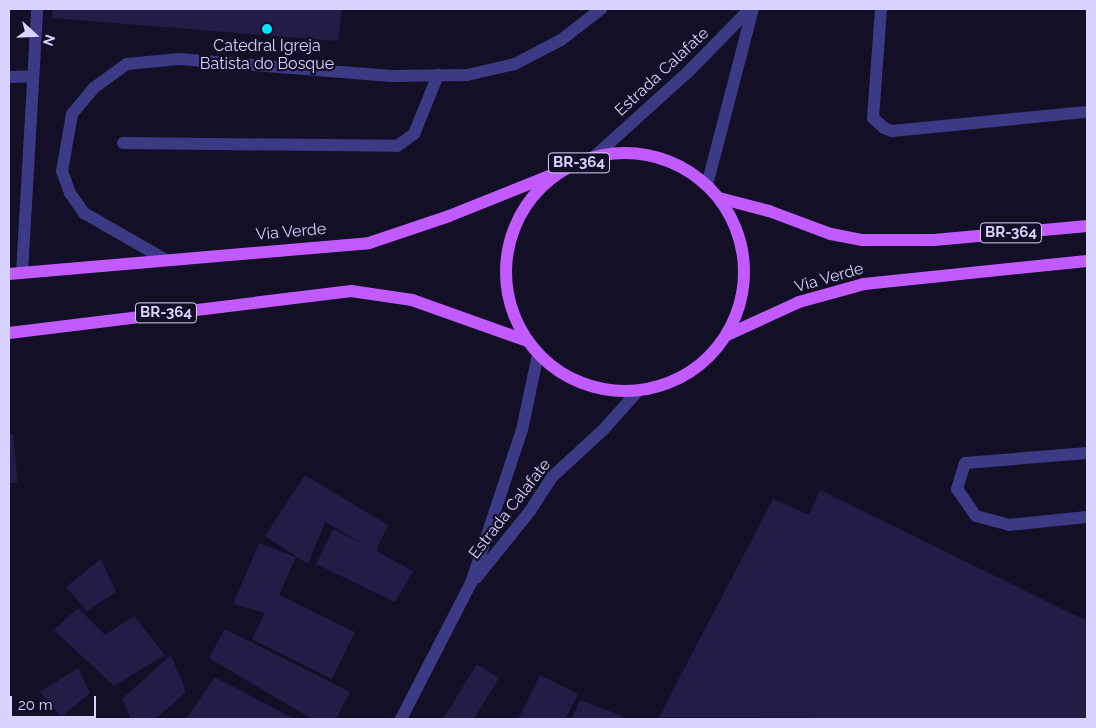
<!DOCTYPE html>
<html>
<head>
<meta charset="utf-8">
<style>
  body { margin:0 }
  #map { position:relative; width:1096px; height:728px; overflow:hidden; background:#130f26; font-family:Raleway,sans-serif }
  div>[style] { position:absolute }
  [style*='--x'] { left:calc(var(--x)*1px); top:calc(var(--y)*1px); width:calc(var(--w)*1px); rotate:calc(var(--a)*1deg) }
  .building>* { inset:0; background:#241b47 }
  .minor>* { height:12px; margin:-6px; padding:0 6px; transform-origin:6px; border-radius:6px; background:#3d3a85 }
  .major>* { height:12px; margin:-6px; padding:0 6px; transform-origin:6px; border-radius:6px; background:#c25bff }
  .major>.ring { margin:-6px; padding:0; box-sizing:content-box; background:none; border:12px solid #c25bff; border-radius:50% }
  .dots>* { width:14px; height:14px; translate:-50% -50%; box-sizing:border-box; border:2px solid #130f26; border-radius:50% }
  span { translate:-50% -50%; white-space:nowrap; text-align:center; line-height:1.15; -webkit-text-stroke:4.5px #130f26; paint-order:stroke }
  .shield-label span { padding:1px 4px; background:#130f26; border:1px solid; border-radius:4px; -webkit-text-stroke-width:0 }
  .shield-label { font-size:15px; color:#d9d4ff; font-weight:700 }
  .poi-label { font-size:16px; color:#d9d4ff }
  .street-label { font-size:16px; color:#d9d4ff }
  .frame { position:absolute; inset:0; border:10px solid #d9d4ff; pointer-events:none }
  .north { position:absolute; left:10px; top:10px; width:50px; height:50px; -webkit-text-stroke:4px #130f26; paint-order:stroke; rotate:110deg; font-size:14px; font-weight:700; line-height:20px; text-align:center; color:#d9d4ff }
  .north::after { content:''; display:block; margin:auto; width:18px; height:22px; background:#d9d4ff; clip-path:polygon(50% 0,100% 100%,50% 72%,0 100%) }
  .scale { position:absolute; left:10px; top:696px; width:86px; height:22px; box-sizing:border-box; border:2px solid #d9d4ff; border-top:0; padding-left:6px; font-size:15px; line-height:18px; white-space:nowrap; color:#d9d4ff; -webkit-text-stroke:4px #130f26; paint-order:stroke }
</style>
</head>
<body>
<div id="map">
  <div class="building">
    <div style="clip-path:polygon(53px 9px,342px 9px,338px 41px,52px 18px)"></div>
    <div style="clip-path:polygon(9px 434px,13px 434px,18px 483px,9px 483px)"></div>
    <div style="clip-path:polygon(305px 475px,388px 525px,376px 551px,413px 571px,395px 602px,316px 564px,333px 529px,362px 543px,325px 522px,308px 564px,265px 536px)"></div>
    <div style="clip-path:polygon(820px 490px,1087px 621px,1087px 719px,659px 717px,773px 499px,809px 515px)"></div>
    <div style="clip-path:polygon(259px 543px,296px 557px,279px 595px,355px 632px,332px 679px,252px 639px,265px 613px,233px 604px)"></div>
    <div style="clip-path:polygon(101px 559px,116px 592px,87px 611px,66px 587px)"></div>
    <div style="clip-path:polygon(78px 608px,105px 635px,134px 616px,165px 655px,114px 686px,54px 630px)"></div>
    <div style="clip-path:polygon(225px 629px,350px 692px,336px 719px,312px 719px,209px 658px)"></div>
    <div style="clip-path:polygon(171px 655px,186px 692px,156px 719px,131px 719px,122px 699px)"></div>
    <div style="clip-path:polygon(477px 664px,499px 678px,474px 719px,443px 719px)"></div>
    <div style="clip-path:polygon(78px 668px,90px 693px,61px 717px,40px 692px)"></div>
    <div style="clip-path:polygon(540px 675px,578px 694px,565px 719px,518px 719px)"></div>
    <div style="clip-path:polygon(215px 677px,294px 719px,186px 719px)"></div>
    <div style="clip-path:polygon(580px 700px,623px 716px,622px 719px,572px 719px)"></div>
  </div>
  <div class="minor">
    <div style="--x:881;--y:9;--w:109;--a:94.2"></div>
    <div style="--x:873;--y:118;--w:15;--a:42"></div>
    <div style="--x:884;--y:128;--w:9;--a:21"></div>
    <div style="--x:892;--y:131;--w:196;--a:-5.6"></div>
    <div style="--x:9;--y:77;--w:23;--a:-2"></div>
    <div style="--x:123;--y:143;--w:274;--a:0.6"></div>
    <div style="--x:397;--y:146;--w:21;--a:-35"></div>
    <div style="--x:414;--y:134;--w:64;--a:-67.9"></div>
    <div style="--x:595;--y:156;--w:124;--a:-42.1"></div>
    <div style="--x:687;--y:73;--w:90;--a:-45.5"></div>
    <div style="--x:707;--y:185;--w:182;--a:-75.4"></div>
    <div style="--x:166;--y:260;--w:95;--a:-150.2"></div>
    <div style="--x:84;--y:213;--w:24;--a:-125"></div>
    <div style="--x:70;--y:193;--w:23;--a:-110"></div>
    <div style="--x:62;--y:171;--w:58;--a:-80"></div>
    <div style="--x:72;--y:114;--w:35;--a:-50"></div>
    <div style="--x:95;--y:87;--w:39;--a:-36"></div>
    <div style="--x:127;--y:64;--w:52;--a:-5.5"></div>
    <div style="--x:179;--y:59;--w:213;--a:4.6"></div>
    <div style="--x:391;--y:76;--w:76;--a:-0.8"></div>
    <div style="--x:467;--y:75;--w:49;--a:-12.9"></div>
    <div style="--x:515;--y:64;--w:52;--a:-27.6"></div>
    <div style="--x:561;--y:40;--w:51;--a:-37.8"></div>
    <div style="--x:22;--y:273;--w:264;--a:-86.7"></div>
    <div style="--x:1087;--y:453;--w:122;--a:175.3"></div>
    <div style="--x:965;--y:463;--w:27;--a:107"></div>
    <div style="--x:957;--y:489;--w:33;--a:55"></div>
    <div style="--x:976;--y:516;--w:34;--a:15"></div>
    <div style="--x:1009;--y:525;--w:78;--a:-5.9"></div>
    <div style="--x:476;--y:578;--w:86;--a:-51.1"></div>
    <div style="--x:530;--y:511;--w:40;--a:-57.1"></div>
    <div style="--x:552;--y:477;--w:71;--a:-42.7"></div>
    <div style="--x:604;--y:429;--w:50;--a:-48.3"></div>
    <div style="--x:401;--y:719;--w:153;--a:-62.8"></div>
    <div style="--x:471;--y:583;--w:161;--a:-71.6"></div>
    <div style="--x:522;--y:430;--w:78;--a:-78.1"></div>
  </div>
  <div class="major">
    <div class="ring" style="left:506px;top:153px;width:226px;height:226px"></div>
    <div style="--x:719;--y:198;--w:52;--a:14.6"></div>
    <div style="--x:769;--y:211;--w:66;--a:20.4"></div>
    <div style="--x:831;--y:234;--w:32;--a:11"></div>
    <div style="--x:862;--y:240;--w:72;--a:0"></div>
    <div style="--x:934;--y:240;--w:154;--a:-5.2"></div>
    <div style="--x:9;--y:274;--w:361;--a:-4.9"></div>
    <div style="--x:369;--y:243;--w:84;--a:-18.6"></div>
    <div style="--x:449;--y:216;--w:113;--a:-21.8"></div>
    <div style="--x:9;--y:333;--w:345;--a:-7"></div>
    <div style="--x:351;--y:291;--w:62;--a:8.4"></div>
    <div style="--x:412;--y:300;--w:122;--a:19.6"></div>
    <div style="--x:727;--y:335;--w:79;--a:-24.6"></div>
    <div style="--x:799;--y:302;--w:67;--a:-15.5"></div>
    <div style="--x:864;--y:284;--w:224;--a:-5.9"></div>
  </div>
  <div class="dots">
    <div style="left:267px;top:29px;background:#00e5ff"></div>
  </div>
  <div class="shield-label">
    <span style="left:579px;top:163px">BR-364</span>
    <span style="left:1011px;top:233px">BR-364</span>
    <span style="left:166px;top:313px">BR-364</span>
  </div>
  <div class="poi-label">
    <span style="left:267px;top:55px">Catedral Igreja<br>Batista do Bosque</span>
  </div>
  <div class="street-label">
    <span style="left:662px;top:72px;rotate:-43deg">Estrada Calafate</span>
    <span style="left:291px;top:232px;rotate:-5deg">Via Verde</span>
    <span style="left:829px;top:278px;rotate:-16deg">Via Verde</span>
    <span style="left:510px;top:509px;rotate:-52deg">Estrada Calafate</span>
  </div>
  <div class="frame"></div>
  <div class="north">N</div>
  <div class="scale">20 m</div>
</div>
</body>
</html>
